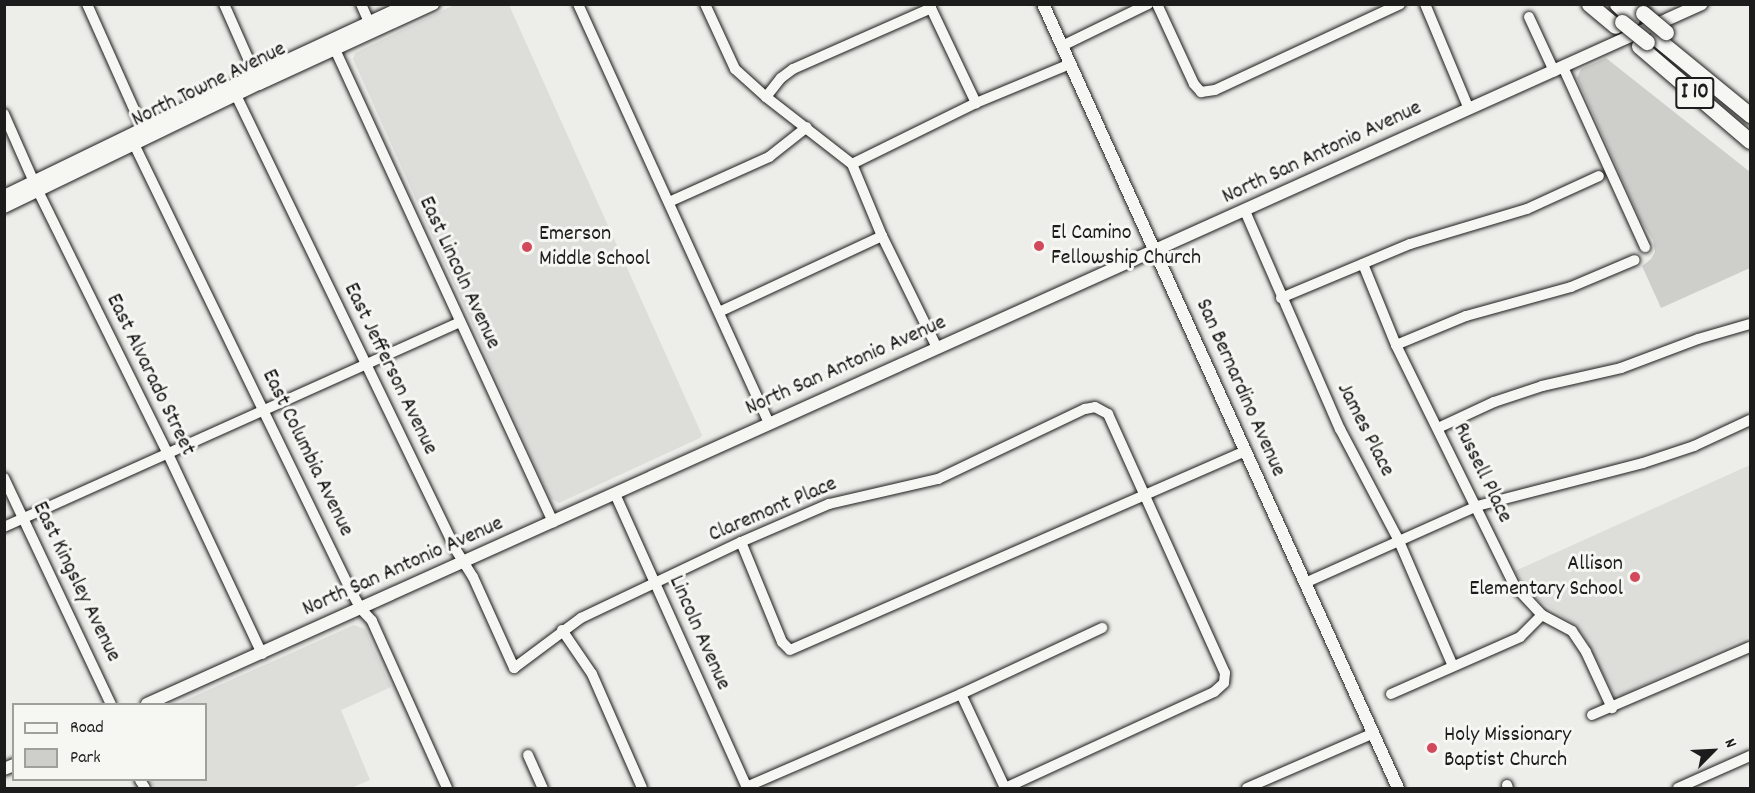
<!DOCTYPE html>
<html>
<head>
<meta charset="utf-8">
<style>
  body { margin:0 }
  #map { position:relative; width:1755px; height:793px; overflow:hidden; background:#edede9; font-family:Dekko,sans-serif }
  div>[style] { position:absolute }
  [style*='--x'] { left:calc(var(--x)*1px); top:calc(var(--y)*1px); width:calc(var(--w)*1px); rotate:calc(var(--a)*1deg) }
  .built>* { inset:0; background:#ddddda }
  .green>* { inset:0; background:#cececb }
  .roads { filter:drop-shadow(0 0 2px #1c1c1c) drop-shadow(0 0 2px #1c1c1c) }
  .minor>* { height:10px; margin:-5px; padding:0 5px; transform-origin:5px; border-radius:5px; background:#f6f6f2 }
  .major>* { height:12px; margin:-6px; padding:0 6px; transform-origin:6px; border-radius:6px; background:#f6f6f2 }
  .highway>* { height:15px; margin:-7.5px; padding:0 7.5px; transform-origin:7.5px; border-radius:7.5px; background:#f6f6f2 }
  .bridges { filter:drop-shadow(0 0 2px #1c1c1c) drop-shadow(0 0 2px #1c1c1c) }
  .highway-bridge>* { height:15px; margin:-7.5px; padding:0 7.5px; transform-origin:7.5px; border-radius:7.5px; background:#f6f6f2 }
  .dots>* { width:16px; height:16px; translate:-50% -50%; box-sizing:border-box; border:3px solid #f6f6f2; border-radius:50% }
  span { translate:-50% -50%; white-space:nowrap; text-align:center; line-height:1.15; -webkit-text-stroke:6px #f6f6f2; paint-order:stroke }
  .shield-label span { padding:2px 4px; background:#f6f6f2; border:2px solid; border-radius:4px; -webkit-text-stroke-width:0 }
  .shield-label { font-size:21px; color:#1c1c1c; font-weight:700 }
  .street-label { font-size:22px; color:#1c1c1c }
  .poi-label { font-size:22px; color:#1c1c1c }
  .left { translate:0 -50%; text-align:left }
  .right { translate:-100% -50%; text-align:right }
  .frame { position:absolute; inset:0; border:6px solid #1c1c1c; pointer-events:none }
  .legend { position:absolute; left:12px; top:703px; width:195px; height:78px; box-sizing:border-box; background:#f6f6f2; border:2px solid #9f9f9c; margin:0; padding:8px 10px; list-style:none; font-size:18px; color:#1c1c1c }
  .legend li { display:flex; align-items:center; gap:12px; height:30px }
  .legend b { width:30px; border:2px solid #9f9f9c }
  .north { position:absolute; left:1683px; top:721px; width:60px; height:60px; -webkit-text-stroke:4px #f6f6f2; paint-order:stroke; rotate:66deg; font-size:16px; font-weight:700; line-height:24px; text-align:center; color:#1c1c1c }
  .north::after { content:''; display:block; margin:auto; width:21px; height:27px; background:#1c1c1c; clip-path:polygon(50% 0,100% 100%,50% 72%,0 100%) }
</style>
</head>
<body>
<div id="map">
  <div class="built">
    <div style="clip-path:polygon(456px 4px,509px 5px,702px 435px,700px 438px,559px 503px,550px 498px,353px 59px,355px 53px)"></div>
    <div style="clip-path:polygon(1750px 465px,1750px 636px,1622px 695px,1614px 695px,1583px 634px,1571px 622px,1531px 595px,1515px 571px)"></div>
    <div style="clip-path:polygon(354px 625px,365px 629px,391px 687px,341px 710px,370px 780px,351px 788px,154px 788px,150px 780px,206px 780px,206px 704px,177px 704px)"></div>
  </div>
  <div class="green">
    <div style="clip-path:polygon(1606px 58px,1750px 172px,1750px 268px,1661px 308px,1642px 266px,1651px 259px,1655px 252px,1653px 240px,1641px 221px,1577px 78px,1581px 69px)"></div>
  </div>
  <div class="roads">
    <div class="minor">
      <div style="--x:87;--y:4;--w:145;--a:65.9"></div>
      <div style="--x:224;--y:4;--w:84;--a:66.2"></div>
      <div style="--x:361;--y:4;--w:27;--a:66"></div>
      <div style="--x:578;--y:4;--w:461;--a:65.5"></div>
      <div style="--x:705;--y:4;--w:72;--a:65.2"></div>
      <div style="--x:735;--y:69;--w:42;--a:42.1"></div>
      <div style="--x:766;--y:97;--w:109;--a:37.9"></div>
      <div style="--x:852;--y:164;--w:78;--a:67.4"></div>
      <div style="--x:882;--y:236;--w:125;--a:63.8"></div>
      <div style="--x:929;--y:4;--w:110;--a:64.6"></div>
      <div style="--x:1157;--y:4;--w:88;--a:65.2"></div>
      <div style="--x:1194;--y:84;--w:11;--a:49"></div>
      <div style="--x:1201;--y:92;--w:14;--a:-8"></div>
      <div style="--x:1215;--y:90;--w:204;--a:-24.9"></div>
      <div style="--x:1425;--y:4;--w:114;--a:67.3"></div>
      <div style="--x:1529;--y:17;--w:60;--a:65.2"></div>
      <div style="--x:332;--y:43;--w:528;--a:65.23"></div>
      <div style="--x:1062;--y:46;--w:96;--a:-26"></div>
      <div style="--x:1563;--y:67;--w:198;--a:65.5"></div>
      <div style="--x:233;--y:89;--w:512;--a:64.19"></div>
      <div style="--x:456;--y:550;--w:32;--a:58"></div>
      <div style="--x:473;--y:577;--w:100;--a:65.7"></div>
      <div style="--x:514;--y:668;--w:84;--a:-36.7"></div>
      <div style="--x:581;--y:618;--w:177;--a:-25.4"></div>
      <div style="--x:741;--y:542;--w:96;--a:-23.4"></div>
      <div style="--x:829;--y:504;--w:112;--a:-12.9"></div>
      <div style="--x:938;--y:479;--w:163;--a:-25.5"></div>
      <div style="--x:1085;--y:409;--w:10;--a:-11"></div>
      <div style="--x:1095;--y:407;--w:15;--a:28"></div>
      <div style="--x:1108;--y:414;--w:284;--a:65.7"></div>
      <div style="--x:1225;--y:673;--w:10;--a:96"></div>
      <div style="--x:1224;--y:683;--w:13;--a:138"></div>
      <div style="--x:1214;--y:692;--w:230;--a:155.3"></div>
      <div style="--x:766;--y:97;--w:24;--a:-52"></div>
      <div style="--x:781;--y:78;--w:15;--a:-37"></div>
      <div style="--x:793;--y:69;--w:151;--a:-23.8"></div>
      <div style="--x:4;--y:114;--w:84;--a:66.2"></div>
      <div style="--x:38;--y:191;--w:293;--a:63.7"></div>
      <div style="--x:168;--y:454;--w:221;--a:64.8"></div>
      <div style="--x:131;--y:138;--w:504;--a:64.1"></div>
      <div style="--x:351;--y:591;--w:21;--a:61"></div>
      <div style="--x:361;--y:609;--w:16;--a:47"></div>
      <div style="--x:372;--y:621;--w:183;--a:65.8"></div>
      <div style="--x:852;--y:164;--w:138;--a:-26.2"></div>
      <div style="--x:976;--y:103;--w:102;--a:-22.5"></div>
      <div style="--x:669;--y:202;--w:110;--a:-24.2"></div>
      <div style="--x:769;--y:157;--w:48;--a:-38.3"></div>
      <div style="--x:1245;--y:211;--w:238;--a:66.5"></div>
      <div style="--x:1340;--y:429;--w:124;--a:62.2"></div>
      <div style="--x:1398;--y:539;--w:138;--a:66.6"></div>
      <div style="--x:1363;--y:264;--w:87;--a:67.8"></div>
      <div style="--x:1396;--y:345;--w:267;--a:63.8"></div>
      <div style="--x:1514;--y:585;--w:41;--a:47"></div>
      <div style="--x:1542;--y:615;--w:34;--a:28"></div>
      <div style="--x:1572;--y:631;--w:25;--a:56"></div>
      <div style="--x:1586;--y:652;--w:62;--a:65.1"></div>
      <div style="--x:1281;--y:298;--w:140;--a:-22.7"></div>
      <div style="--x:1410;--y:244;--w:122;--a:-16.7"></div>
      <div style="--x:1527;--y:209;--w:79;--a:-24.6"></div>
      <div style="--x:719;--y:312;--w:180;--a:-25"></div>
      <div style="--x:1396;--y:345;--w:76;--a:-22.5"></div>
      <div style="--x:1466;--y:316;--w:109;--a:-15.4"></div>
      <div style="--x:1571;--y:287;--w:69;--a:-22.9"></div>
      <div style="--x:1438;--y:428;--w:62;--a:-24.9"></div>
      <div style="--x:1494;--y:402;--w:51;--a:-18.4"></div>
      <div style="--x:1542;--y:386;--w:81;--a:-12.8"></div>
      <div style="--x:1621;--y:368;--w:82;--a:-20.6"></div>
      <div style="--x:1698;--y:339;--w:54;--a:-16.1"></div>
      <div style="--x:4;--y:478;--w:250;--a:64.7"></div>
      <div style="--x:615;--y:494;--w:322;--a:65.8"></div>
      <div style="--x:4;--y:527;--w:500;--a:-24.2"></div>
      <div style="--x:741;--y:542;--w:108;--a:67.7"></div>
      <div style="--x:782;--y:642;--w:11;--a:45"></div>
      <div style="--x:790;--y:650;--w:498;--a:-23.6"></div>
      <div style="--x:1305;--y:583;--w:188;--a:-24.1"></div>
      <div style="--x:1477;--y:506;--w:171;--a:-14.5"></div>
      <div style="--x:1643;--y:463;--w:54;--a:-18.4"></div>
      <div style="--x:1694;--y:446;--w:62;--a:-24.9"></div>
      <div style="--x:562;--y:630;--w:53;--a:55.7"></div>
      <div style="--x:592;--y:674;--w:124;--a:66.3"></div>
      <div style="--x:961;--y:694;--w:104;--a:64.9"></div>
      <div style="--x:1391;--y:694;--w:141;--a:-23.8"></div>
      <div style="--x:1520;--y:637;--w:31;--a:-45"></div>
      <div style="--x:1592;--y:715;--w:172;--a:-23.3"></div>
      <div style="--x:528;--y:755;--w:36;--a:66"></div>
      <div style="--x:140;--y:780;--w:9;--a:58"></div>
      <div style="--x:1507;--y:785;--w:3;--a:72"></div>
      <div style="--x:746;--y:787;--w:234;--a:-23.4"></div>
      <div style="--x:961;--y:694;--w:156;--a:-25.1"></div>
      <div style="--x:1247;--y:788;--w:138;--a:-23.4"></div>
      <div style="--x:1678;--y:788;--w:79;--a:-24"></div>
    </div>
    <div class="major">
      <div style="--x:1043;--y:4;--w:861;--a:65.64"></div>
      <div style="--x:4;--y:196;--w:220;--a:-25.9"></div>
      <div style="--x:202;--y:100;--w:228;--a:-24.9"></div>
      <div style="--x:4;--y:207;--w:283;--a:-25.8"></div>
      <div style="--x:259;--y:84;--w:192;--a:-24.7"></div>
      <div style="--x:147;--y:704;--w:1705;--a:-24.24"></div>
      <div style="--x:4;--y:769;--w:11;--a:-22"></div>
    </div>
    <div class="highway">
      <div style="--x:1589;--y:4;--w:34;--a:40"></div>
      <div style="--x:1617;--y:4;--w:21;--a:43"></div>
      <div style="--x:1633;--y:4;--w:13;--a:42"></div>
      <div style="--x:1656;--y:38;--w:122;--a:39.3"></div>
      <div style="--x:1639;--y:46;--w:146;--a:40.6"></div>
    </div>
  </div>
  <div class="bridges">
    <div class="highway-bridge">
      <div style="--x:1643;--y:13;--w:30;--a:40"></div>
      <div style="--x:1622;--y:22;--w:32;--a:39"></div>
    </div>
  </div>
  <div class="dots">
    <div style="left:1039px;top:246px;background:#d1495b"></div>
    <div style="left:527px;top:247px;background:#d1495b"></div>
    <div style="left:1635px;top:577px;background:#d1495b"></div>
    <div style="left:1432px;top:748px;background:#d1495b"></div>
  </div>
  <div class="shield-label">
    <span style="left:1695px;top:93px">I 10</span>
  </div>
  <div class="street-label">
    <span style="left:209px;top:85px;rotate:-26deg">North Towne Avenue</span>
    <span style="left:1322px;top:153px;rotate:-25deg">North San Antonio Avenue</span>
    <span style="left:459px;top:273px;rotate:65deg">East Lincoln Avenue</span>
    <span style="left:846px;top:366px;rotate:-24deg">North San Antonio Avenue</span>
    <span style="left:390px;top:369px;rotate:64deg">East Jefferson Avenue</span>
    <span style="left:150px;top:375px;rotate:64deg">East Alvarado Street</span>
    <span style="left:1240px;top:388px;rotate:66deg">San Bernardino Avenue</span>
    <span style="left:1365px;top:430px;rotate:63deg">James Place</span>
    <span style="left:307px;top:453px;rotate:64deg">East Columbia Avenue</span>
    <span style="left:1482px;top:473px;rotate:64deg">Russell Place</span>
    <span style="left:773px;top:510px;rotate:-23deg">Claremont Place</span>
    <span style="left:403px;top:567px;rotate:-24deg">North San Antonio Avenue</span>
    <span style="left:76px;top:582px;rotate:64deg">East Kingsley Avenue</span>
    <span style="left:699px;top:633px;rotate:66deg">Lincoln Avenue</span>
  </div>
  <div class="poi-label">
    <span class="left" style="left:1051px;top:246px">El Camino<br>Fellowship Church</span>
    <span class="left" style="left:539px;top:247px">Emerson<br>Middle School</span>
    <span class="right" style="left:1623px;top:577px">Allison<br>Elementary School</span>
    <span class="left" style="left:1444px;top:748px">Holy Missionary<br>Baptist Church</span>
  </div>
  <div class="frame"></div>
  <ul class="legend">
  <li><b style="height:8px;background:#f6f6f2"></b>Road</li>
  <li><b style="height:16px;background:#cececb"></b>Park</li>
  </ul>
  <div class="north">N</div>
</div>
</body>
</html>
